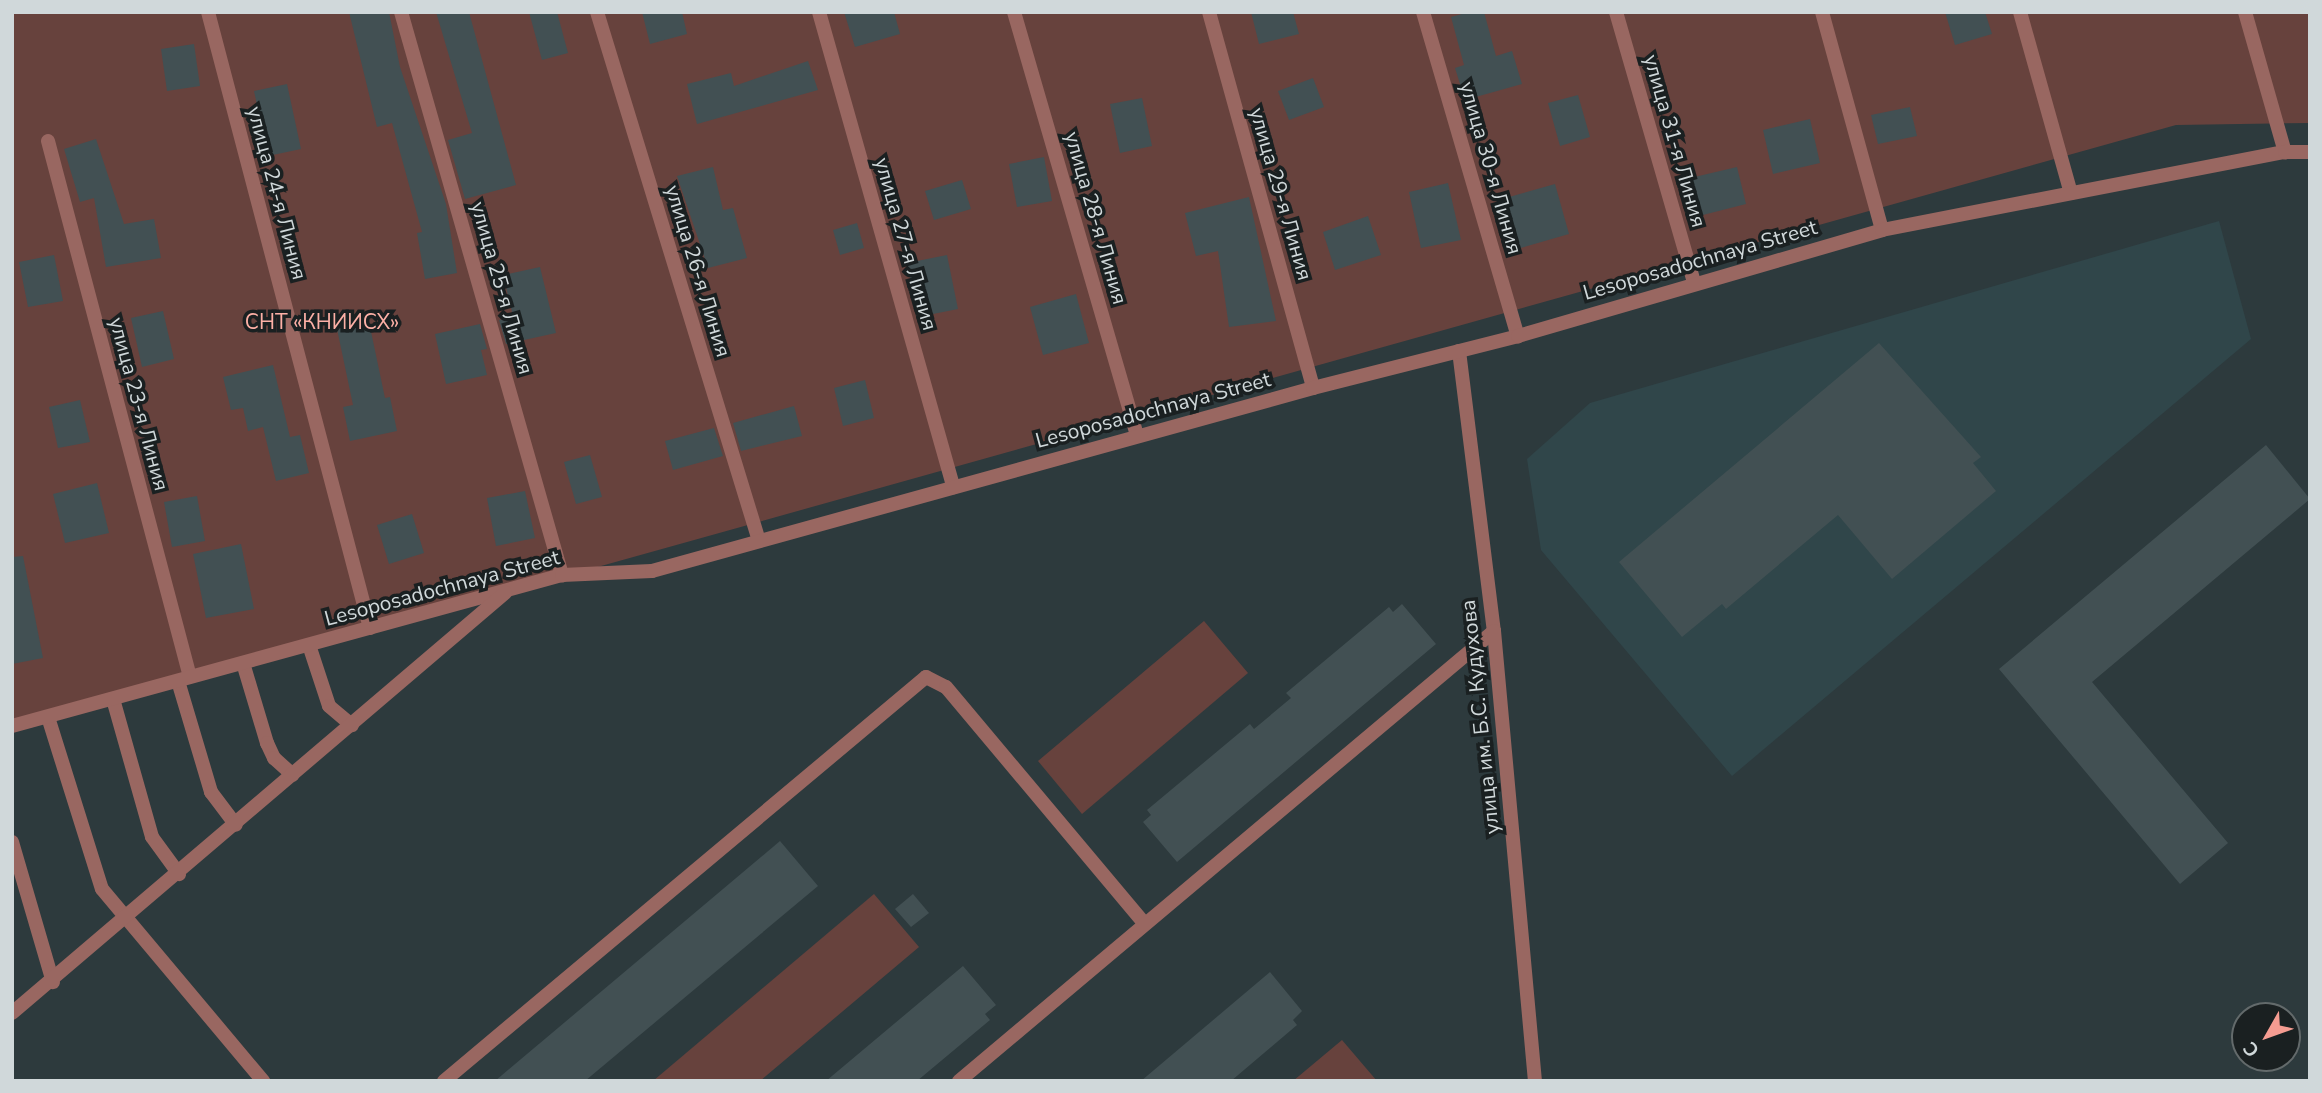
<!DOCTYPE html>
<html>
<head>
<meta charset="utf-8">
<style>
  body { margin:0 }
  #map { position:relative; width:2322px; height:1093px; overflow:hidden; background:#2d3a3d; font-family:"Nunito Sans",sans-serif }
  div>[style] { position:absolute }
  [style*='--x'] { left:calc(var(--x)*1px); top:calc(var(--y)*1px); width:calc(var(--w)*1px); rotate:calc(var(--a)*1deg) }
  .built>* { inset:0; background:#30464a }
  .green>* { inset:0; background:#67423d }
  .building>* { inset:0; background:#425053 }
  .lane>* { height:14px; margin:-7px; padding:0 7px; transform-origin:7px; border-radius:7px; background:#996761 }
  .street>* { height:14px; margin:-7px; padding:0 7px; transform-origin:7px; border-radius:7px; background:#996761 }
  span { translate:-50% -50%; white-space:nowrap; text-align:center; line-height:1.15; -webkit-text-stroke:7px #1a2021; paint-order:stroke }
  .street-label { font-size:21px; color:#d0d8da }
  .park-label { font-size:21px; color:#fdb0a6 }
  .frame { position:absolute; inset:0; border:14px solid #d0d8da; pointer-events:none }
  .north { position:absolute; left:2231px; top:1002px; width:70px; height:70px; box-sizing:border-box; background:#1a2021; border:2px solid #636a6b; border-radius:50%; rotate:230deg; font-size:19px; font-weight:700; line-height:28px; text-align:center; color:#d0d8da }
  .north::after { content:''; display:block; margin:auto; width:24px; height:32px; background:#f59c91; clip-path:polygon(50% 0,100% 100%,50% 72%,0 100%) }
</style>
</head>
<body>
<div id="map">
  <div class="built">
    <div style="clip-path:polygon(2219px 221px,2251px 339px,1732px 776px,1541px 550px,1527px 459px,1590px 403px)"></div>
  </div>
  <div class="green">
    <div style="clip-path:polygon(12px 12px,2310px 12px,2310px 123px,2176px 125px,12px 731px)"></div>
    <div style="clip-path:polygon(1204px 621px,1248px 673px,1082px 814px,1038px 761px)"></div>
    <div style="clip-path:polygon(874px 894px,919px 947px,760px 1081px,653px 1081px)"></div>
    <div style="clip-path:polygon(1342px 1040px,1377px 1081px,1293px 1081px)"></div>
  </div>
  <div class="building">
    <div style="clip-path:polygon(349px 12px,389px 12px,400px 67px,446px 204px,457px 273px,425px 279px,417px 233px,422px 232px,392px 123px,377px 127px)"></div>
    <div style="clip-path:polygon(436px 12px,469px 12px,516px 185px,465px 199px,448px 140px,472px 133px)"></div>
    <div style="clip-path:polygon(529px 12px,557px 12px,568px 53px,542px 60px)"></div>
    <div style="clip-path:polygon(642px 12px,682px 12px,687px 34px,650px 44px)"></div>
    <div style="clip-path:polygon(844px 12px,894px 12px,900px 34px,855px 47px)"></div>
    <div style="clip-path:polygon(1251px 12px,1293px 12px,1299px 34px,1259px 44px)"></div>
    <div style="clip-path:polygon(1469px 12px,1484px 12px,1496px 56px,1512px 51px,1522px 84px,1465px 100px,1455px 68px,1464px 65px,1451px 17px)"></div>
    <div style="clip-path:polygon(1945px 12px,1985px 12px,1992px 34px,1955px 45px)"></div>
    <div style="clip-path:polygon(194px 44px,200px 86px,167px 91px,161px 49px)"></div>
    <div style="clip-path:polygon(808px 61px,818px 90px,697px 124px,687px 84px,731px 73px,734px 86px)"></div>
    <div style="clip-path:polygon(1313px 78px,1324px 107px,1289px 120px,1278px 91px)"></div>
    <div style="clip-path:polygon(287px 84px,301px 149px,268px 156px,254px 91px)"></div>
    <div style="clip-path:polygon(1578px 95px,1590px 137px,1560px 146px,1548px 103px)"></div>
    <div style="clip-path:polygon(1142px 98px,1152px 146px,1120px 153px,1110px 104px)"></div>
    <div style="clip-path:polygon(1910px 107px,1917px 136px,1878px 144px,1871px 115px)"></div>
    <div style="clip-path:polygon(1810px 119px,1820px 163px,1773px 174px,1763px 130px)"></div>
    <div style="clip-path:polygon(96px 139px,124px 224px,154px 219px,161px 258px,106px 267px,94px 198px,80px 202px,64px 149px)"></div>
    <div style="clip-path:polygon(1044px 157px,1052px 201px,1017px 207px,1009px 164px)"></div>
    <div style="clip-path:polygon(713px 167px,723px 210px,733px 208px,747px 258px,708px 268px,677px 176px)"></div>
    <div style="clip-path:polygon(1737px 167px,1746px 204px,1695px 217px,1686px 179px)"></div>
    <div style="clip-path:polygon(962px 180px,971px 209px,934px 220px,925px 191px)"></div>
    <div style="clip-path:polygon(1448px 183px,1461px 240px,1421px 248px,1409px 192px)"></div>
    <div style="clip-path:polygon(1555px 184px,1569px 234px,1517px 249px,1502px 199px)"></div>
    <div style="clip-path:polygon(1249px 197px,1276px 321px,1229px 327px,1218px 251px,1196px 256px,1185px 213px)"></div>
    <div style="clip-path:polygon(1368px 216px,1381px 255px,1335px 270px,1323px 232px)"></div>
    <div style="clip-path:polygon(857px 223px,864px 248px,840px 255px,833px 230px)"></div>
    <div style="clip-path:polygon(54px 255px,63px 301px,28px 307px,19px 262px)"></div>
    <div style="clip-path:polygon(947px 255px,958px 309px,918px 317px,907px 263px)"></div>
    <div style="clip-path:polygon(540px 267px,556px 333px,506px 344px,499px 320px,513px 316px,503px 275px)"></div>
    <div style="clip-path:polygon(1076px 294px,1089px 343px,1043px 355px,1030px 307px)"></div>
    <div style="clip-path:polygon(163px 311px,174px 359px,142px 367px,131px 318px)"></div>
    <div style="clip-path:polygon(369px 322px,385px 398px,390px 397px,397px 431px,350px 441px,343px 407px,353px 405px,337px 329px)"></div>
    <div style="clip-path:polygon(480px 324px,487px 349px,481px 350px,487px 375px,446px 384px,435px 334px)"></div>
    <div style="clip-path:polygon(1879px 343px,1981px 457px,1973px 463px,1996px 491px,1892px 579px,1838px 515px,1726px 609px,1722px 604px,1682px 637px,1619px 562px)"></div>
    <div style="clip-path:polygon(273px 365px,290px 437px,300px 435px,309px 473px,276px 481px,263px 427px,248px 431px,243px 408px,231px 410px,223px 377px)"></div>
    <div style="clip-path:polygon(865px 380px,874px 418px,843px 426px,834px 388px)"></div>
    <div style="clip-path:polygon(80px 400px,90px 442px,58px 448px,49px 407px)"></div>
    <div style="clip-path:polygon(794px 406px,802px 436px,741px 451px,733px 423px)"></div>
    <div style="clip-path:polygon(714px 428px,723px 456px,673px 470px,665px 441px)"></div>
    <div style="clip-path:polygon(2266px 445px,2310px 499px,2092px 682px,2228px 843px,2180px 884px,1999px 669px)"></div>
    <div style="clip-path:polygon(590px 455px,602px 497px,576px 504px,564px 462px)"></div>
    <div style="clip-path:polygon(97px 483px,109px 533px,65px 543px,53px 494px)"></div>
    <div style="clip-path:polygon(525px 491px,535px 538px,496px 546px,487px 498px)"></div>
    <div style="clip-path:polygon(197px 496px,205px 541px,172px 547px,164px 502px)"></div>
    <div style="clip-path:polygon(412px 514px,424px 553px,389px 564px,377px 525px)"></div>
    <div style="clip-path:polygon(241px 544px,254px 609px,206px 618px,193px 554px)"></div>
    <div style="clip-path:polygon(23px 556px,43px 658px,12px 664px,12px 557px)"></div>
    <div style="clip-path:polygon(1402px 604px,1436px 644px,1177px 862px,1143px 822px,1151px 815px,1147px 810px,1250px 724px,1254px 729px,1291px 698px,1286px 693px,1389px 607px,1393px 612px)"></div>
    <div style="clip-path:polygon(780px 841px,818px 886px,585px 1081px,495px 1081px)"></div>
    <div style="clip-path:polygon(913px 894px,929px 913px,911px 927px,895px 909px)"></div>
    <div style="clip-path:polygon(963px 966px,996px 1005px,985px 1014px,990px 1020px,917px 1081px,826px 1081px)"></div>
    <div style="clip-path:polygon(1270px 972px,1302px 1011px,1293px 1020px,1297px 1025px,1231px 1081px,1141px 1081px)"></div>
  </div>
  <div class="lane">
    <div style="--x:309;--y:645;--w:64;--a:71.8"></div>
    <div style="--x:329;--y:706;--w:30;--a:40"></div>
    <div style="--x:243;--y:663;--w:84;--a:73.3"></div>
    <div style="--x:267;--y:743;--w:17;--a:65"></div>
    <div style="--x:274;--y:758;--w:25;--a:42"></div>
    <div style="--x:178;--y:681;--w:116;--a:73.4"></div>
    <div style="--x:211;--y:792;--w:41;--a:52.9"></div>
    <div style="--x:113;--y:699;--w:143;--a:74.2"></div>
    <div style="--x:152;--y:837;--w:46;--a:53.9"></div>
    <div style="--x:12;--y:842;--w:146;--a:73.7"></div>
    <div style="--x:444;--y:1081;--w:629;--a:-39.97"></div>
    <div style="--x:926;--y:677;--w:22;--a:27"></div>
    <div style="--x:946;--y:687;--w:309;--a:50"></div>
    <div style="--x:959;--y:1081;--w:699;--a:-40.07"></div>
  </div>
  <div class="street">
    <div style="--x:208;--y:12;--w:637;--a:75.27"></div>
    <div style="--x:401;--y:12;--w:586;--a:74.04"></div>
    <div style="--x:597;--y:12;--w:553;--a:72.97"></div>
    <div style="--x:819;--y:12;--w:494;--a:74.2"></div>
    <div style="--x:1014;--y:12;--w:441;--a:73.8"></div>
    <div style="--x:1209;--y:12;--w:390;--a:74.5"></div>
    <div style="--x:1423;--y:12;--w:338;--a:73.7"></div>
    <div style="--x:1616;--y:12;--w:281;--a:73.9"></div>
    <div style="--x:1822;--y:12;--w:226;--a:74.6"></div>
    <div style="--x:2020;--y:12;--w:188;--a:74.3"></div>
    <div style="--x:2245;--y:12;--w:146;--a:74.1"></div>
    <div style="--x:48;--y:141;--w:554;--a:75.16"></div>
    <div style="--x:1459;--y:351;--w:282;--a:82.9"></div>
    <div style="--x:1494;--y:631;--w:452;--a:84.8"></div>
    <div style="--x:48;--y:717;--w:180;--a:72.6"></div>
    <div style="--x:102;--y:889;--w:251;--a:50"></div>
    <div style="--x:12;--y:726;--w:570;--a:-15.35"></div>
    <div style="--x:562;--y:575;--w:90;--a:-2.5"></div>
    <div style="--x:652;--y:571;--w:686;--a:-15.47"></div>
    <div style="--x:1313;--y:388;--w:211;--a:-14.2"></div>
    <div style="--x:1518;--y:336;--w:379;--a:-16.2"></div>
    <div style="--x:1882;--y:230;--w:410;--a:-11"></div>
    <div style="--x:2285;--y:152;--w:25;--a:0"></div>
    <div style="--x:12;--y:1013;--w:648;--a:-40.43"></div>
  </div>
  <div class="street-label">
    <span style="left:1675px;top:141px;rotate:74deg">улица 31-я Линия</span>
    <span style="left:1491px;top:168px;rotate:74deg">улица 30-я Линия</span>
    <span style="left:277px;top:193px;rotate:75deg">улица 24-я Линия</span>
    <span style="left:1281px;top:194px;rotate:74deg">улица 29-я Линия</span>
    <span style="left:1096px;top:218px;rotate:74deg">улица 28-я Линия</span>
    <span style="left:906px;top:244px;rotate:74deg">улица 27-я Линия</span>
    <span style="left:1700px;top:260px;rotate:-16deg">Lesoposadochnaya Street</span>
    <span style="left:698px;top:271px;rotate:73deg">улица 26-я Линия</span>
    <span style="left:502px;top:288px;rotate:74deg">улица 25-я Линия</span>
    <span style="left:139px;top:404px;rotate:75deg">улица 23-я Линия</span>
    <span style="left:1153px;top:410px;rotate:-15deg">Lesoposadochnaya Street</span>
    <span style="left:442px;top:588px;rotate:-15deg">Lesoposadochnaya Street</span>
    <span style="left:1480px;top:717px;rotate:-96deg">улица им. Б.С. Кудухова</span>
  </div>
  <div class="park-label">
    <span style="left:322px;top:322px">СНТ «КНИИСХ»</span>
  </div>
  <div class="frame"></div>
  <div class="north">С</div>
</div>
</body>
</html>
